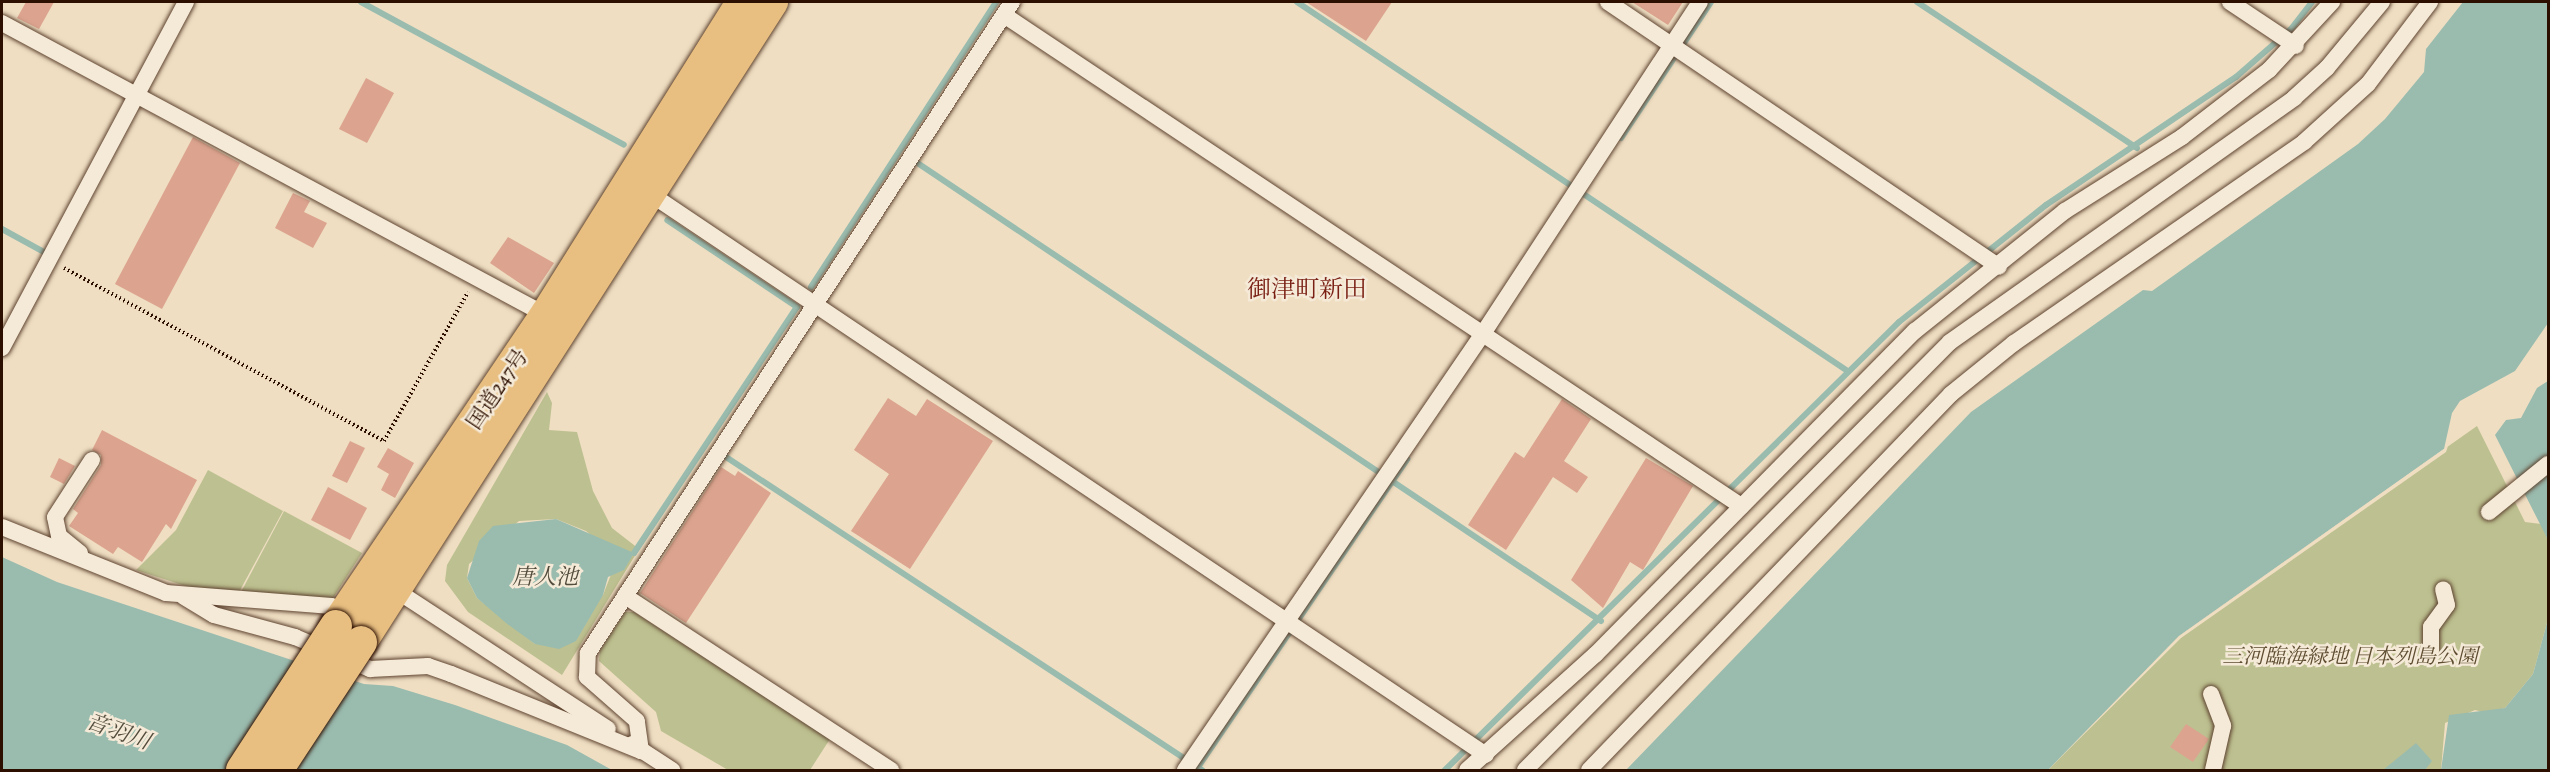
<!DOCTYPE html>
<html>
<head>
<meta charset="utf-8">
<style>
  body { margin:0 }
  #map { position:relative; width:2550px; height:772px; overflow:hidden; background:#efdec2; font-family:Alegreya,"Noto Serif JP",serif }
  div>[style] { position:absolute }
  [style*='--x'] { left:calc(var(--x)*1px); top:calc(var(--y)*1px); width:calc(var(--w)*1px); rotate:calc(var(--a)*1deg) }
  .green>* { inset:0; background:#bdc090 }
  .water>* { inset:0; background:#9abcaf }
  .pier>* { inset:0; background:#efdec2 }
  .stream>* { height:6px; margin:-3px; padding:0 3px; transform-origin:3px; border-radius:3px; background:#9abcaf }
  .building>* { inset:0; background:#dca48f }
  .path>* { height:4px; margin-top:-2px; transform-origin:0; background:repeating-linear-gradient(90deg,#2d0f00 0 1.5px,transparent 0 4.5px) }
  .roads { filter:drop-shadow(0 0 2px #5e4330) drop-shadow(0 0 2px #5e4330) }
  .street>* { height:16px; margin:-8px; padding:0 8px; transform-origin:8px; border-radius:8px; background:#f5ead7 }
  .highway>* { height:32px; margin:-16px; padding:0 16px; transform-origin:16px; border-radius:16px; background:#e8bf81 }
  .bridges { filter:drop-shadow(0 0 2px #2d0f00) drop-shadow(0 0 2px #2d0f00) }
  .highway-bridge>* { height:32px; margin:-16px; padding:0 16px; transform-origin:16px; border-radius:16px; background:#e8bf81 }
  span { translate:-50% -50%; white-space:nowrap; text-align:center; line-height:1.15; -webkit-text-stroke:5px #f5ead7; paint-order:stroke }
  .street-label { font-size:21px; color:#2d0f00 }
  .park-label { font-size:21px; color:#5f4d32; font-style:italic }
  .water-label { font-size:22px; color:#534c3d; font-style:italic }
  .quarter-label { font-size:24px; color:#7a1f14 }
  .frame { position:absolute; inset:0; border:3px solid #2d0f00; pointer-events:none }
</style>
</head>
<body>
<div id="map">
  <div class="green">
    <div style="clip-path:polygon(evenodd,547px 392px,552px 403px,549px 430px,577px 432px,593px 491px,612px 528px,639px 549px,562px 675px,468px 612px,445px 581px,447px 565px,547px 392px,556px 519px,586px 531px,597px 540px,612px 572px,603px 595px,535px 644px,477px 598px,467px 578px,469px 564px,519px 521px,556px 519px)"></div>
    <div style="clip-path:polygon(2477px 426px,2525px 522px,2541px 524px,2548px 540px,2548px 619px,2533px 674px,2505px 708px,2487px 713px,2475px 710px,2445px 723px,2441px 770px,2048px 770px,2179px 636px)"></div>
    <div style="clip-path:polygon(208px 470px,283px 511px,238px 594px,207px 593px,136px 570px,176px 530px)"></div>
    <div style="clip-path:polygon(284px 511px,362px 553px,331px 601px,240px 594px)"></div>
    <div style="clip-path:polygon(625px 612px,634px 612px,830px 739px,810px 770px,728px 770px,661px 731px,656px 712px,599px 661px,600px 650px)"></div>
  </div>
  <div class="water">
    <div style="clip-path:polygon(2463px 2px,2548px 2px,2548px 323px,2515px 371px,2460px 401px,2452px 413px,2444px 449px,2179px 636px,2048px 770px,1626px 770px,1971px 412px,2143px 290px,2152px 291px,2358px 144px,2385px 119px,2424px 72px,2426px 49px)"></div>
    <div style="clip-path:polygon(2548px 381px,2548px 540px,2495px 435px,2506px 420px,2521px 418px,2537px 388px)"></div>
    <div style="clip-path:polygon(556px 519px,634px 553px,624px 570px,608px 577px,603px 595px,576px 641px,559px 649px,535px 644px,506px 623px,477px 598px,467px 578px,479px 541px,493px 526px)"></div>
    <div style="clip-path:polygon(2px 557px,57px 582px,364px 684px,393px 686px,455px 705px,567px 745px,612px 770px,2px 770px)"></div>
    <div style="clip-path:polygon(2548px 619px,2548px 770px,2441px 770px,2449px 715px,2505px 708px,2533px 674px)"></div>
    <div style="clip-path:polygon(2416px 743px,2432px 761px,2425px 770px,2383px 770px)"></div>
  </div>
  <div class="pier">
    <div style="clip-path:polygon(2448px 446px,2446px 452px,2181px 638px,2048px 770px,2179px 636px)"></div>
  </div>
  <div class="stream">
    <div style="--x:361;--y:2;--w:299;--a:28.5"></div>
    <div style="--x:1297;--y:2;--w:661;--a:33.83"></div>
    <div style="--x:1917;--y:2;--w:264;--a:33.6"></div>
    <div style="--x:1621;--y:138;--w:163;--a:-56.5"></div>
    <div style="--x:919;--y:164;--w:821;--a:33.83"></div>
    <div style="--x:2;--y:229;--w:48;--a:28.7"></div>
    <div style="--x:811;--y:287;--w:340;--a:-57"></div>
    <div style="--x:726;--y:457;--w:570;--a:33.33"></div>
    <div style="--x:634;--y:553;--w:295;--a:-56.5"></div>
    <div style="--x:797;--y:307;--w:156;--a:-146.2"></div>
    <div style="--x:1196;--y:770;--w:376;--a:-55.8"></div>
    <div style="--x:1445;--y:770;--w:638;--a:-44.62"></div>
    <div style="--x:1899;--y:322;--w:188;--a:-38.5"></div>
    <div style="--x:2046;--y:205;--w:229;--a:-34"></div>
    <div style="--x:2236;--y:77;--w:73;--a:-41.1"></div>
    <div style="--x:2291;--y:29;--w:34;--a:-52"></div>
  </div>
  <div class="building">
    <div style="clip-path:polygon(26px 2px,54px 2px,39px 29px,17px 18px)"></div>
    <div style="clip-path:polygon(1306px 2px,1392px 2px,1366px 41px)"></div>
    <div style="clip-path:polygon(1632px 2px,1683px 2px,1668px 25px)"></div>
    <div style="clip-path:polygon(366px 78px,394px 93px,367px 143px,339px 129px)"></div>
    <div style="clip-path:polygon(193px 137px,240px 163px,162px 309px,115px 284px)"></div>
    <div style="clip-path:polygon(293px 193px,310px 201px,304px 212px,327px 223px,313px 248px,275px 228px)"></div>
    <div style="clip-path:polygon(508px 237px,554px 263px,534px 293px,490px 263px)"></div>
    <div style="clip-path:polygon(888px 398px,916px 416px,927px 399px,993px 441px,910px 569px,851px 531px,889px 474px,854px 450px)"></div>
    <div style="clip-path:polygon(1562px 399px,1591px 419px,1564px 461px,1588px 477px,1577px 493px,1553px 477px,1506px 550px,1468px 525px,1515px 452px,1524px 458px)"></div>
    <div style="clip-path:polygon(102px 430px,197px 480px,171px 529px,166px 524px,142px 562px,118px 547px,113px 554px,69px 526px,78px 513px,73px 509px,101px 465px,101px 455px,92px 450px)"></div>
    <div style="clip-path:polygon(350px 441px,365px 448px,347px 483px,332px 476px)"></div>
    <div style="clip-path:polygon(388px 448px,414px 463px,395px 498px,381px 490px,389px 474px,377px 467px)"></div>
    <div style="clip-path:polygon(59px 458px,75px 466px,64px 484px,50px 477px)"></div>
    <div style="clip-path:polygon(1646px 458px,1693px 486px,1643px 570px,1630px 562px,1603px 608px,1571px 580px)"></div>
    <div style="clip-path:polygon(721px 467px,735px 476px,738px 471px,771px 493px,686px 623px,640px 593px)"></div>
    <div style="clip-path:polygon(328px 487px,367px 508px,350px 540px,311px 520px)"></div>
    <div style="clip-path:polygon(2186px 724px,2209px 739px,2193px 762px,2170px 747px)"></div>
  </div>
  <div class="path">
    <div style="--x:64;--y:268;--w:364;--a:28.4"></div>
    <div style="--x:384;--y:441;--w:171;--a:-60.6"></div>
  </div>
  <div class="roads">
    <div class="street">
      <div style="--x:1608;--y:2;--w:472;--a:34.1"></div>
      <div style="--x:2230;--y:2;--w:79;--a:33.7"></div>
      <div style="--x:1004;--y:15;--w:886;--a:33.67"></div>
      <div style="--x:2;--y:23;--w:617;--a:28.23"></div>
      <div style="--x:649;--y:193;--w:1008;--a:33.88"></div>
      <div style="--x:2;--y:348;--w:392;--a:-62"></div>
      <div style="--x:2489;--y:512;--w:76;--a:-39.1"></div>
      <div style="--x:2;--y:527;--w:177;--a:21.9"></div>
      <div style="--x:166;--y:593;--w:166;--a:4.5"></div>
      <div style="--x:331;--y:606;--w:16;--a:35"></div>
      <div style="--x:80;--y:553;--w:27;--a:-141"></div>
      <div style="--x:59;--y:536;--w:19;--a:-102"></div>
      <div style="--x:55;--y:517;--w:68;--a:-57"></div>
      <div style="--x:391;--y:587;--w:259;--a:33.2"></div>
      <div style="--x:625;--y:596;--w:318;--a:33.2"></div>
      <div style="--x:184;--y:597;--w:35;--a:31"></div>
      <div style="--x:214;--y:615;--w:84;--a:15.2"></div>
      <div style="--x:295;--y:637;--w:82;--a:23.1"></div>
      <div style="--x:370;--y:669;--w:58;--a:-3"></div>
      <div style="--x:428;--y:666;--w:24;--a:19"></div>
      <div style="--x:451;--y:674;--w:205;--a:22.1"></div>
      <div style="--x:641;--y:751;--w:30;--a:-98"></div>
      <div style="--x:637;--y:721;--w:67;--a:-138.7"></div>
      <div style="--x:587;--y:677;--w:24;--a:-88"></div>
      <div style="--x:588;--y:653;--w:777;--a:-56.92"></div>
      <div style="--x:2431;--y:651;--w:24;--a:-90"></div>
      <div style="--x:2431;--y:627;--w:27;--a:-54"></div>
      <div style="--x:2447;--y:605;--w:16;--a:-104"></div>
      <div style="--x:2211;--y:694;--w:34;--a:69"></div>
      <div style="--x:2223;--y:726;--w:45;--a:102.8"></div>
      <div style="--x:632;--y:744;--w:48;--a:33"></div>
      <div style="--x:1185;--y:770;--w:530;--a:-55.68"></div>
      <div style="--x:1484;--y:332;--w:394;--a:-56.8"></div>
      <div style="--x:1467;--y:770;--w:173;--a:-42"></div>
      <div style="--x:1596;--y:654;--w:454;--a:-45.4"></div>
      <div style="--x:1915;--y:331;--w:192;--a:-38.7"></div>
      <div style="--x:2065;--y:211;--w:138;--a:-32.3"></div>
      <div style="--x:2182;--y:137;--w:110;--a:-37.6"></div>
      <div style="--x:2269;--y:70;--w:93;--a:-47.2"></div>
      <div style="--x:1525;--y:770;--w:603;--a:-45.2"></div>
      <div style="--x:1950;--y:342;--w:422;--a:-35.3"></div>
      <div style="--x:2294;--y:98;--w:45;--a:-42.3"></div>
      <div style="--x:2327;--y:68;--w:86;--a:-50.2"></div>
      <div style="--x:1589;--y:770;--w:522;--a:-46.09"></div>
      <div style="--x:1951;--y:394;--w:81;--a:-39"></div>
      <div style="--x:2014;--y:343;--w:353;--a:-34.7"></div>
      <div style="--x:2304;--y:142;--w:86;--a:-42.2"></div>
      <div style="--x:2368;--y:84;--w:103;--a:-52.9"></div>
    </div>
    <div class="highway">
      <div style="--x:336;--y:626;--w:375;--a:-56"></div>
      <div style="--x:546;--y:315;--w:369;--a:-57.9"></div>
      <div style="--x:361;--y:642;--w:761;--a:-57.29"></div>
    </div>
  </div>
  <div class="bridges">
    <div class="highway-bridge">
      <div style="--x:242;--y:770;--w:172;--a:-56.9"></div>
      <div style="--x:277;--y:770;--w:153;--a:-56.7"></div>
    </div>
  </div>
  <div class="street-label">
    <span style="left:497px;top:389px;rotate:-56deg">国道247号</span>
  </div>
  <div class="park-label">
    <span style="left:2350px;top:656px">三河臨海緑地 日本列島公園</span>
  </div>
  <div class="water-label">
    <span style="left:545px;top:578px">唐人池</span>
    <span style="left:118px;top:732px;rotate:20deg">音羽川</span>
  </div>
  <div class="quarter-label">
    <span style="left:1307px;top:290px">御津町新田</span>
  </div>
  <div class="frame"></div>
</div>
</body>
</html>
